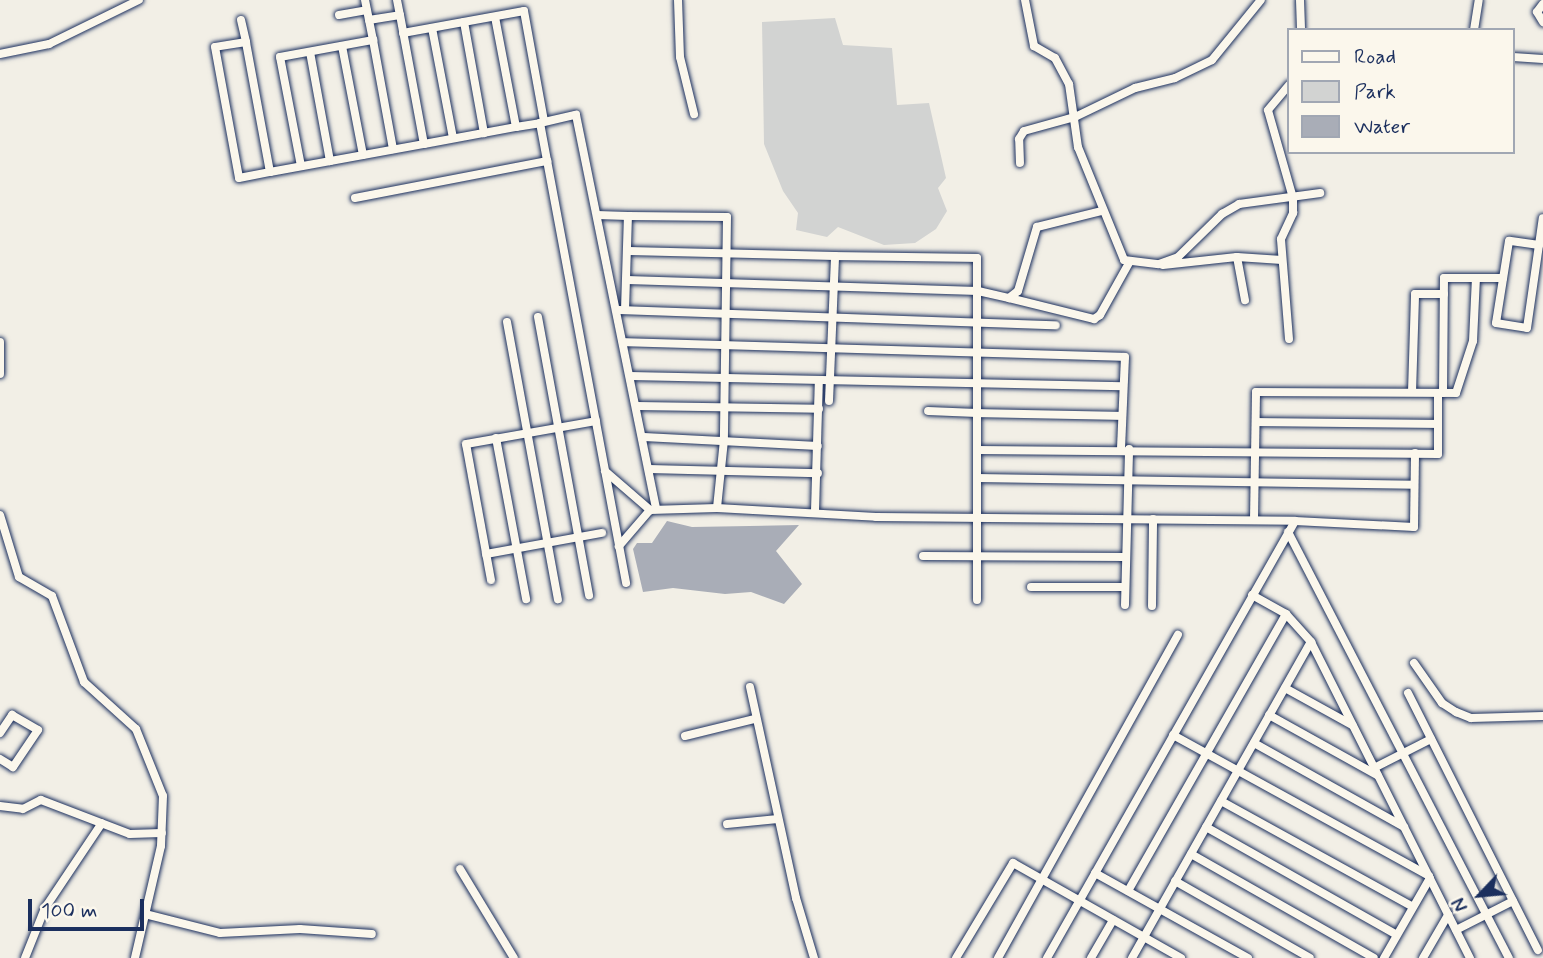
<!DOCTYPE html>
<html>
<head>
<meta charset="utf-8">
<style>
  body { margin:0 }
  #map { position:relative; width:1543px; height:958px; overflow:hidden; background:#f2efe6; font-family:Mynerve,sans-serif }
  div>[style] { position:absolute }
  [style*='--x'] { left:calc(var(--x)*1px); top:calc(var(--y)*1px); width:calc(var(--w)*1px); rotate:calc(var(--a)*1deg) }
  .green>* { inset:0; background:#d2d3d2 }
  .water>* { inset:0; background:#a9adb7 }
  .roads { filter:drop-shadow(0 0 2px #1b2f5e) drop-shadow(0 0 2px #1b2f5e) }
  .minor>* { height:8px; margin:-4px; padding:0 4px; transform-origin:4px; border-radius:4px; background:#fbf7ec }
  span { translate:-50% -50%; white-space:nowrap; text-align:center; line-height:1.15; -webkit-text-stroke:6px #fbf7ec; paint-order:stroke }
  .legend { position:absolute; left:1287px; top:28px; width:228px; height:126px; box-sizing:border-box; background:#fbf7ec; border:2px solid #a1a7b3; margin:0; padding:9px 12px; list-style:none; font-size:21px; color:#1b2f5e }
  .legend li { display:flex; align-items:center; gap:14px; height:35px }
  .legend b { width:35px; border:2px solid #a1a7b3 }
  .north { position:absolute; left:1445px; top:860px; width:70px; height:70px; -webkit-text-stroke:5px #fbf7ec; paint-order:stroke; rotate:244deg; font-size:19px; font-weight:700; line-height:28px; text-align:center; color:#1b2f5e }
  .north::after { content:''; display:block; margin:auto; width:24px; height:32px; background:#1b2f5e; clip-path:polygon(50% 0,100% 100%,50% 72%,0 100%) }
  .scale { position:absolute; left:28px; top:899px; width:116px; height:32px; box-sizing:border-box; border:4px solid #1b2f5e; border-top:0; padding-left:9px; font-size:21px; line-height:24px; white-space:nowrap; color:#1b2f5e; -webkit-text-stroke:5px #fbf7ec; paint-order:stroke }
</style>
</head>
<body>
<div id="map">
  <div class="green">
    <div style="clip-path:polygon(835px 18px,843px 45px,892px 48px,897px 105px,929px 103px,946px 178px,938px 188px,947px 211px,936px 229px,915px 243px,884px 245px,838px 227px,827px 237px,796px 230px,798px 213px,783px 191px,764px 144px,762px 22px)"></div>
  </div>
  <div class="water">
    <div style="clip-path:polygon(667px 521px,692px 527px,799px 525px,776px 551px,802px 584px,784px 604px,751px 592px,725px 594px,673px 588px,643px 592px,633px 549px,637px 543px,652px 543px)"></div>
  </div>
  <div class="roads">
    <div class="minor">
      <div style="--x:365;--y:0;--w:41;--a:78.7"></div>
      <div style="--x:397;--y:0;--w:15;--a:79"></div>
      <div style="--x:678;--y:0;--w:57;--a:88"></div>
      <div style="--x:680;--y:57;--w:59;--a:76.2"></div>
      <div style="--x:1025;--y:0;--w:47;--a:78.9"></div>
      <div style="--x:1034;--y:46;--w:24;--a:30"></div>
      <div style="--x:1055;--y:58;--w:30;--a:62"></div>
      <div style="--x:1069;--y:84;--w:64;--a:81.9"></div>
      <div style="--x:1078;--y:147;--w:122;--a:67.8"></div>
      <div style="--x:1124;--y:260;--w:35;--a:7"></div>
      <div style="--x:1159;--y:264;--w:20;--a:-20"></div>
      <div style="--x:1178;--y:257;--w:62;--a:-44.3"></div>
      <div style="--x:1222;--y:214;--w:20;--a:-30"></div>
      <div style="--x:1239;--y:204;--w:82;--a:-7.7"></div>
      <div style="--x:1300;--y:0;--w:30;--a:88"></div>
      <div style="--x:1543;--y:4;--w:10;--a:127"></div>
      <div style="--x:1537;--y:12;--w:12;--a:59"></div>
      <div style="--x:339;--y:15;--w:28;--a:-10"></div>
      <div style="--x:495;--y:17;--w:112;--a:79.2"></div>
      <div style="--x:241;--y:20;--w:23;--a:77"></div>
      <div style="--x:369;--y:20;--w:31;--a:-9"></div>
      <div style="--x:400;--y:15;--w:131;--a:79.5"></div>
      <div style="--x:464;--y:22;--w:113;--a:79.8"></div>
      <div style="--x:432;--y:28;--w:112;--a:79.2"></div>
      <div style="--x:1474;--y:30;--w:30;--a:-81"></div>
      <div style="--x:403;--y:33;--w:123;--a:-10.3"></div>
      <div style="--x:524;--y:11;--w:112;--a:79.7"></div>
      <div style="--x:342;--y:46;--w:111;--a:79.1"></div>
      <div style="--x:310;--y:52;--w:111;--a:79.6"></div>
      <div style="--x:0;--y:54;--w:50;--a:-11.5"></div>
      <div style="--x:49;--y:44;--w:100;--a:-26.1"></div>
      <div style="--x:1513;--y:57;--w:30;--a:4"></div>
      <div style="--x:540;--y:123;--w:37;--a:-13"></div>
      <div style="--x:576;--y:115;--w:402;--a:78.5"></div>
      <div style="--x:1020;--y:163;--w:24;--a:-92"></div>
      <div style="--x:1019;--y:139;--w:9;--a:-58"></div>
      <div style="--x:1024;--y:131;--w:53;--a:-15.4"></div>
      <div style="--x:1075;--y:117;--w:67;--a:-25.8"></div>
      <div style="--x:1135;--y:88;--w:41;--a:-14"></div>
      <div style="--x:1175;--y:78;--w:41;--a:-25.9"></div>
      <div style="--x:1212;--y:60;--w:77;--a:-50.8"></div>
      <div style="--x:301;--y:166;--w:111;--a:-100.9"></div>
      <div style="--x:280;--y:57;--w:95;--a:-10.4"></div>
      <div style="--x:373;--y:40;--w:111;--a:79.6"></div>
      <div style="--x:270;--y:172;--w:132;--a:-100.5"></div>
      <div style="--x:246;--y:42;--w:31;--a:171"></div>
      <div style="--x:215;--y:47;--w:133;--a:79.6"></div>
      <div style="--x:239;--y:178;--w:32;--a:-11"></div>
      <div style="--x:270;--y:172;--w:157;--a:-10.3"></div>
      <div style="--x:424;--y:144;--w:94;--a:-10.5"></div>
      <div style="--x:516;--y:127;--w:24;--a:-9"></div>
      <div style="--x:540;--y:123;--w:468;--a:79.4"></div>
      <div style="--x:355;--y:198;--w:196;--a:-10.9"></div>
      <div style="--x:597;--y:215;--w:31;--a:2"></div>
      <div style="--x:1539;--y:245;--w:30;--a:-172"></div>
      <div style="--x:1509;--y:241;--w:83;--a:99"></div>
      <div style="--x:1496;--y:323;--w:31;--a:9"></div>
      <div style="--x:1527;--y:328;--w:84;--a:-81.8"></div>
      <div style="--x:1539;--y:245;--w:27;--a:-82"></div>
      <div style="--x:629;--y:251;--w:206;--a:1.4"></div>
      <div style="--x:1237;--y:257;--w:44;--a:79.5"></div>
      <div style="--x:1163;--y:265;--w:74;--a:-6.2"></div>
      <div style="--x:1237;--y:257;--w:45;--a:3.8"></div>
      <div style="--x:627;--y:280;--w:351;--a:1.8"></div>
      <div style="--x:978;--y:291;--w:32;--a:13"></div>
      <div style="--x:1009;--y:298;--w:11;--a:-38"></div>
      <div style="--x:1018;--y:291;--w:67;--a:-73.5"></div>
      <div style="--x:1037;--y:227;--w:66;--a:-14"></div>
      <div style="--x:1009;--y:298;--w:88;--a:13.9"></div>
      <div style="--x:1094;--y:319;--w:7;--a:-34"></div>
      <div style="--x:1100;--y:315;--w:60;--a:-60.9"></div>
      <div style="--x:616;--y:310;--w:440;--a:2"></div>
      <div style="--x:625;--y:310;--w:94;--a:-88.2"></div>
      <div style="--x:628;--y:216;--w:99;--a:0.6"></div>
      <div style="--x:727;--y:217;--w:223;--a:90.8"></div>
      <div style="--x:724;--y:440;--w:68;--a:95.9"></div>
      <div style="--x:538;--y:317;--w:283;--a:79.6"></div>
      <div style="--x:507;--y:322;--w:282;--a:79.6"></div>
      <div style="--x:1289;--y:339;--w:100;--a:-94.6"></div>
      <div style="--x:1281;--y:239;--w:29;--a:-65"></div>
      <div style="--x:1293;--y:213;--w:15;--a:-90"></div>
      <div style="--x:1293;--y:198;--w:91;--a:-105.9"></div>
      <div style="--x:1268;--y:110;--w:33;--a:-50"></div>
      <div style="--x:0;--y:342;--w:32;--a:90"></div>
      <div style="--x:623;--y:342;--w:502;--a:1.71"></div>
      <div style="--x:1125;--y:357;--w:92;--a:92.5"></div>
      <div style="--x:630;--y:376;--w:493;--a:1.2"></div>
      <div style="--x:1412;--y:392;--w:98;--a:-88.2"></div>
      <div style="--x:1415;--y:294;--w:29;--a:0"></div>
      <div style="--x:1443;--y:393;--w:115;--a:-89.5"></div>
      <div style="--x:1444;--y:278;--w:59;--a:0"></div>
      <div style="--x:829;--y:401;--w:145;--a:-87.6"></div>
      <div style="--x:835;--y:256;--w:142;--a:0.8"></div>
      <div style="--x:977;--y:258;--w:155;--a:90"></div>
      <div style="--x:977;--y:413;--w:49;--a:-177.7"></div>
      <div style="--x:637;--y:406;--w:182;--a:0.9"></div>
      <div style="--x:1256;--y:422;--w:182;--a:0.6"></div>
      <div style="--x:644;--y:437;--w:174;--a:3"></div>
      <div style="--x:496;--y:438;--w:164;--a:79.4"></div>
      <div style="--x:977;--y:450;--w:461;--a:0.5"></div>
      <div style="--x:1438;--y:454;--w:61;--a:-90"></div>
      <div style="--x:649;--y:469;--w:169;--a:1.4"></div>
      <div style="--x:605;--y:471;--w:60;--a:40.9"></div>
      <div style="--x:650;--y:510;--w:48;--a:130.7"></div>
      <div style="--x:977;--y:478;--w:437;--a:0.9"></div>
      <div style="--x:650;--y:510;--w:67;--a:-1.7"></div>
      <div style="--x:717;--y:508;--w:159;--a:3.2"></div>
      <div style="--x:876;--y:517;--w:419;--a:0.5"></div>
      <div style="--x:1295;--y:521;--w:119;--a:2.9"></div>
      <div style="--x:1414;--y:527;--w:74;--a:-89.2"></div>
      <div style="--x:815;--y:511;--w:131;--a:-88.3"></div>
      <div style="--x:0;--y:515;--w:65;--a:73"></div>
      <div style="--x:19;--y:577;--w:38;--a:30"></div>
      <div style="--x:52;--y:596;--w:92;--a:69.6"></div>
      <div style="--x:84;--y:682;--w:70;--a:42.1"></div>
      <div style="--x:136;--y:729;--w:72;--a:68.1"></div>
      <div style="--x:163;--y:796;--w:50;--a:92.3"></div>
      <div style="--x:161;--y:846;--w:115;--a:103.1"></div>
      <div style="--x:1254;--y:520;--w:128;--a:-89.1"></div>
      <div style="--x:1256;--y:392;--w:200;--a:0.3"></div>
      <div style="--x:1456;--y:393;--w:55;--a:-71.9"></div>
      <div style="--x:1473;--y:341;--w:63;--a:-87.3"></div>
      <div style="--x:1288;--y:532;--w:480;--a:62.6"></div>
      <div style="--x:486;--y:554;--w:118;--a:-10.3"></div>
      <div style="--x:923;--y:556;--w:203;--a:0.3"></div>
      <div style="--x:491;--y:580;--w:138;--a:-100.4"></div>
      <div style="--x:466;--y:444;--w:132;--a:-10"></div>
      <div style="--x:1031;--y:587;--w:94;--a:0"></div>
      <div style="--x:1252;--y:595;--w:39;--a:29"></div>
      <div style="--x:1286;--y:614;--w:38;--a:48"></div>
      <div style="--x:1311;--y:642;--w:354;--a:63.3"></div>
      <div style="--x:977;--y:600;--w:187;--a:-90"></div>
      <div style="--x:977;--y:413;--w:145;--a:1.2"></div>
      <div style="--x:1125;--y:605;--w:156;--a:-88.5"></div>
      <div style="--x:1152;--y:606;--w:87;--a:-89.3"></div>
      <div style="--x:1414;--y:663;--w:49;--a:55"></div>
      <div style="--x:1442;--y:703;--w:17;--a:33"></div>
      <div style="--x:1456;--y:712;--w:16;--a:22"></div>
      <div style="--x:1471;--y:718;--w:72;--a:-1.6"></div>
      <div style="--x:750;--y:687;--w:216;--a:77.7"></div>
      <div style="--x:796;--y:898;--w:63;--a:73.3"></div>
      <div style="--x:1285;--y:688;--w:77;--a:28.9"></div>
      <div style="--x:1408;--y:693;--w:288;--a:63.2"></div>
      <div style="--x:1269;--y:715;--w:124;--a:29.1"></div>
      <div style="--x:0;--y:733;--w:22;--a:-56"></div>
      <div style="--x:12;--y:715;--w:30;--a:30"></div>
      <div style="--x:38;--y:730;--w:45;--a:124"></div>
      <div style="--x:13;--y:767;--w:15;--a:-148"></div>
      <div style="--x:1173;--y:735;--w:292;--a:28.8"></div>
      <div style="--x:685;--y:736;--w:72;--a:-13.7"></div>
      <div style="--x:1254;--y:743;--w:172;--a:29.2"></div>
      <div style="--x:1374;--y:768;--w:64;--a:-27"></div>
      <div style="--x:1221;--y:801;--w:219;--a:28.9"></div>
      <div style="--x:0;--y:806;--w:23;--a:7"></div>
      <div style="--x:23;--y:809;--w:20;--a:-27"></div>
      <div style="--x:41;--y:800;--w:95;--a:20.9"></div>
      <div style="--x:130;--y:834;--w:32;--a:-2"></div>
      <div style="--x:727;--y:824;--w:51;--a:-5.6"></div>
      <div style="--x:1206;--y:827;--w:219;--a:29.5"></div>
      <div style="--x:1191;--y:854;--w:210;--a:29.6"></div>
      <div style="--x:460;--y:869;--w:104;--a:58.8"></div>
      <div style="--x:1095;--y:873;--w:175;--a:29.1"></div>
      <div style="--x:1175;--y:881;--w:155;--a:29.7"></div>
      <div style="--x:1128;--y:891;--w:319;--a:-60.3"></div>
      <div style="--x:145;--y:914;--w:77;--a:14.2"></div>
      <div style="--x:220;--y:933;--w:80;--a:-2.9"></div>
      <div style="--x:300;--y:929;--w:72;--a:4"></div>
      <div style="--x:1456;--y:930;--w:64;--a:-27"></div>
      <div style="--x:25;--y:958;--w:54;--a:-68.2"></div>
      <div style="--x:45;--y:908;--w:102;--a:-56.2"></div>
      <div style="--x:956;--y:958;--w:111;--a:-59"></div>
      <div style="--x:1013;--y:863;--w:193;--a:29.5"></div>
      <div style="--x:998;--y:958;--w:370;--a:-60.9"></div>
      <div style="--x:1047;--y:958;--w:502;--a:-60.42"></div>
      <div style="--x:1091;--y:958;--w:44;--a:-59.9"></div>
      <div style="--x:1132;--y:958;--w:363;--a:-60.5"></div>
      <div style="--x:1384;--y:958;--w:92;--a:-60.1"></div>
      <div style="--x:1423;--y:958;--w:50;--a:-59.8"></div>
    </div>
  </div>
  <ul class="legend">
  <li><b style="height:9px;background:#fbf7ec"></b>Road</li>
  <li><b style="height:19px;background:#d2d3d2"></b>Park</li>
  <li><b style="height:19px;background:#a9adb7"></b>Water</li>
  </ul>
  <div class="north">N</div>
  <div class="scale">100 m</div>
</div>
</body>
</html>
